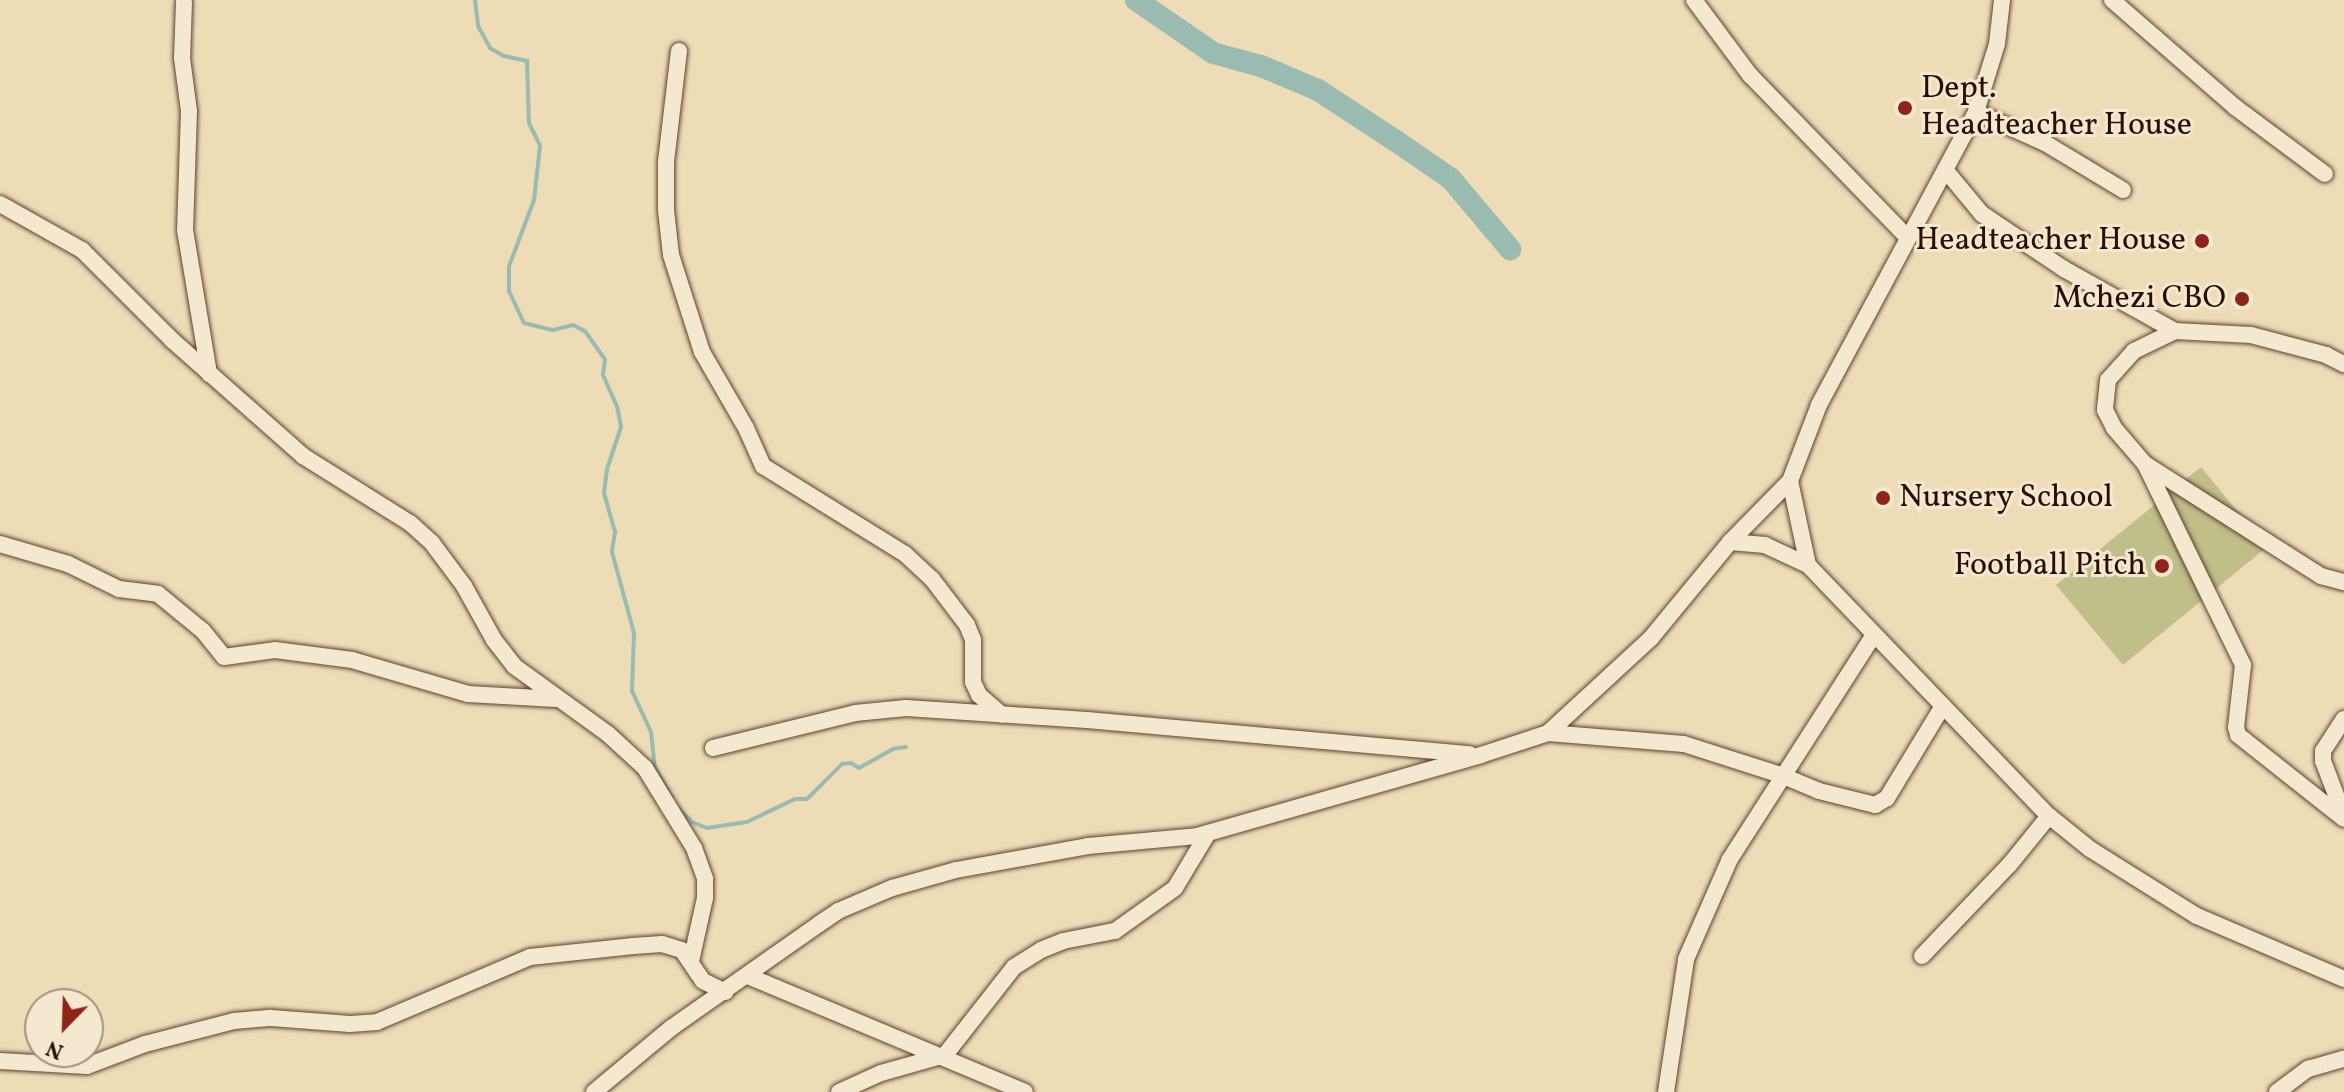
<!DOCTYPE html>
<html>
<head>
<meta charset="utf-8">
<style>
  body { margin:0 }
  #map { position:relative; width:2344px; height:1092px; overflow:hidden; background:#eedcb7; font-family:Vollkorn,serif }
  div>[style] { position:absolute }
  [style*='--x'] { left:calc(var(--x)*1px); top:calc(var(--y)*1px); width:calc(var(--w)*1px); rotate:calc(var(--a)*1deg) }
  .green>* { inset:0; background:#c0be89 }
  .stream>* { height:4px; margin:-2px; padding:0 2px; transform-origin:2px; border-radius:2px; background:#99bbb2 }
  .river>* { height:22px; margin:-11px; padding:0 11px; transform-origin:11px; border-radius:11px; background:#99bbb2 }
  .roads { filter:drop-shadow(0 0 2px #5c422e) drop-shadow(0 0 2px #5c422e) }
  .minor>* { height:16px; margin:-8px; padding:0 8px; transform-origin:8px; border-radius:8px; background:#f4e8d0 }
  .dots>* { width:22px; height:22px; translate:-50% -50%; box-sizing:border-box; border:4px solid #f4e8d0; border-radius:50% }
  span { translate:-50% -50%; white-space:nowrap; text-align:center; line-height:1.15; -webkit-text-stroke:6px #f4e8d0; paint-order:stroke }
  .poi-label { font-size:32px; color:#2b0e00 }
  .left { translate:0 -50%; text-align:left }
  .right { translate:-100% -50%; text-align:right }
  .north { position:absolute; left:24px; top:988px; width:80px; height:80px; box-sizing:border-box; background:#f4e8d0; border:2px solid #a4917d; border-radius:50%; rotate:203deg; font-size:22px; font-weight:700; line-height:32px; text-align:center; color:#2b0e00 }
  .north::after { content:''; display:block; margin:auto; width:28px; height:36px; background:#8f2418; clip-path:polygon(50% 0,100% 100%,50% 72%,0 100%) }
</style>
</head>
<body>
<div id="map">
  <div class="green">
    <div style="clip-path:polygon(2201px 467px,2267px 547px,2123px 665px,2056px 585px)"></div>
  </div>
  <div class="stream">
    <div style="--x:475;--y:0;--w:26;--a:83"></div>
    <div style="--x:478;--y:26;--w:25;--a:61"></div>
    <div style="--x:490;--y:48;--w:16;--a:30"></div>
    <div style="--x:504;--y:56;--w:24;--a:12"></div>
    <div style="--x:527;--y:61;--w:62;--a:88.2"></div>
    <div style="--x:529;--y:123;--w:25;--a:64"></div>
    <div style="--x:540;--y:146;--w:54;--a:96.3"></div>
    <div style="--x:534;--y:200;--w:71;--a:110.7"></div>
    <div style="--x:509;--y:266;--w:25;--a:90"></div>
    <div style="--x:509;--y:291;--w:35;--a:65"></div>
    <div style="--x:524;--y:323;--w:30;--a:14"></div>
    <div style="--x:553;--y:330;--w:21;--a:-14"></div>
    <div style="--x:573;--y:325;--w:13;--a:27"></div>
    <div style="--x:585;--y:331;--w:35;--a:55"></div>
    <div style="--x:605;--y:360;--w:15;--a:98"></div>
    <div style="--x:603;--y:375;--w:34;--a:66"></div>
    <div style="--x:617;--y:406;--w:21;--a:79"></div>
    <div style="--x:621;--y:427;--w:44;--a:108.4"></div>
    <div style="--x:607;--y:469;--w:24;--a:97"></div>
    <div style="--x:604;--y:493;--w:41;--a:74.2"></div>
    <div style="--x:615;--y:532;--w:20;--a:99"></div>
    <div style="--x:612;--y:552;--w:84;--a:74.8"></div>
    <div style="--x:634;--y:633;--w:58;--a:92"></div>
    <div style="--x:632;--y:691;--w:45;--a:65.1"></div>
    <div style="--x:651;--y:732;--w:36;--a:84"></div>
    <div style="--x:655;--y:768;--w:34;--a:60"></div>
    <div style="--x:679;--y:809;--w:18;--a:45"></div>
    <div style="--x:692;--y:822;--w:16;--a:22"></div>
    <div style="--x:707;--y:828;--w:40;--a:-8.5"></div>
    <div style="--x:747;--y:822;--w:53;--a:-25.6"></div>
    <div style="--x:795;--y:799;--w:12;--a:0"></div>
    <div style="--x:807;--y:799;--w:49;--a:-45"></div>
    <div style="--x:842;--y:764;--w:9;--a:-6"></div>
    <div style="--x:851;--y:763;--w:9;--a:32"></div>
    <div style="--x:859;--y:768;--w:39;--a:-29"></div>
    <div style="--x:893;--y:749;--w:13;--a:-9"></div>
  </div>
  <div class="river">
    <div style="--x:1136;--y:0;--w:93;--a:34.5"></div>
    <div style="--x:1213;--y:53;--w:50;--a:15.2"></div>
    <div style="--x:1261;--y:66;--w:62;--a:22.8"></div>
    <div style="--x:1318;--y:90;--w:93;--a:33.2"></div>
    <div style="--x:1396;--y:141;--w:67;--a:34.6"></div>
    <div style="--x:1451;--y:179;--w:92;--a:49.9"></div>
  </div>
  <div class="roads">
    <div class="minor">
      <div style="--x:1694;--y:0;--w:94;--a:53.3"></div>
      <div style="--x:1750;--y:75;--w:226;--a:45.9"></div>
      <div style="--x:2002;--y:0;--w:44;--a:96.5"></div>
      <div style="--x:1997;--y:44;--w:71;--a:107.2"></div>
      <div style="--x:1976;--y:112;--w:332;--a:118.2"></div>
      <div style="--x:1819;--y:405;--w:81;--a:110.9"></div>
      <div style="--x:1790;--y:481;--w:86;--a:77.9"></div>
      <div style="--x:1808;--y:565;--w:348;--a:46.2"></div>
      <div style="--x:2049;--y:816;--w:53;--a:38.8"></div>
      <div style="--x:2090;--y:849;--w:126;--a:32.1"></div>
      <div style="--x:2197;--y:916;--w:160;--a:23.2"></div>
      <div style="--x:2112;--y:0;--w:163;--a:41"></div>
      <div style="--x:2235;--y:107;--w:112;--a:36.7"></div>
      <div style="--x:184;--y:2;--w:56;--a:92"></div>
      <div style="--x:182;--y:58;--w:53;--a:82.5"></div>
      <div style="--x:189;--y:111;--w:119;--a:91.9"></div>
      <div style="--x:185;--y:230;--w:146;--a:80.5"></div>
      <div style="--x:679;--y:51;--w:112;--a:96.7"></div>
      <div style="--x:666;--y:162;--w:48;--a:90"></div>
      <div style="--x:666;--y:210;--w:45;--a:83.7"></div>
      <div style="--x:671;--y:255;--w:102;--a:72.3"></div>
      <div style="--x:702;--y:352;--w:88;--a:59.9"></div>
      <div style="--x:746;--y:428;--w:42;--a:65.9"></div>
      <div style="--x:763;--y:466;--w:167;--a:31.8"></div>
      <div style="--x:905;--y:554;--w:37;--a:43"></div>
      <div style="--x:932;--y:579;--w:58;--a:52.7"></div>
      <div style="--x:967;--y:625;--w:16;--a:68"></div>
      <div style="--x:973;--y:640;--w:42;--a:90"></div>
      <div style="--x:973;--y:682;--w:14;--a:65"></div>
      <div style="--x:979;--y:695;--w:30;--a:41"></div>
      <div style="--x:1976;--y:112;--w:76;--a:24.2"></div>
      <div style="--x:2045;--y:143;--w:91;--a:31.1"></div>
      <div style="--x:1947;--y:172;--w:55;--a:50.2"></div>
      <div style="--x:1982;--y:214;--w:99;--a:33.9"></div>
      <div style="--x:2064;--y:269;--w:127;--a:29.2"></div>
      <div style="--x:2175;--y:331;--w:76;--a:3"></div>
      <div style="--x:2251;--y:335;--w:78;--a:14.9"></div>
      <div style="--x:2326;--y:355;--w:20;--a:27"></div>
      <div style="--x:0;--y:204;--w:94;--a:29.3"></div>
      <div style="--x:82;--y:250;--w:127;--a:45"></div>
      <div style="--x:172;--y:340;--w:175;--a:41.5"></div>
      <div style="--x:303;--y:456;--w:126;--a:32.1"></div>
      <div style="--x:410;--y:523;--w:30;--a:42"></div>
      <div style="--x:432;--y:543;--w:54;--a:53.3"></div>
      <div style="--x:464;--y:586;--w:62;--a:60.9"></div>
      <div style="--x:494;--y:640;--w:33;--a:52"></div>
      <div style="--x:514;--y:666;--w:116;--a:35.9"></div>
      <div style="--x:608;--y:734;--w:50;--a:42.6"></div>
      <div style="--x:645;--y:768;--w:94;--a:58.5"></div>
      <div style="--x:694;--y:848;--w:33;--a:70"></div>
      <div style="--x:705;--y:879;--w:19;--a:90"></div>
      <div style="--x:705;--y:898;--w:65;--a:102.5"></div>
      <div style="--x:2175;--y:331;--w:46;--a:154"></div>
      <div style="--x:2134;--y:351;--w:39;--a:132"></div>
      <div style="--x:2108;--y:380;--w:30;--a:96"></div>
      <div style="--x:2105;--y:410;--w:20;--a:63"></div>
      <div style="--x:2114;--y:428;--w:48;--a:49.3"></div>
      <div style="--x:2145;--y:464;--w:209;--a:32.5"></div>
      <div style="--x:2321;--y:576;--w:24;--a:15"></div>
      <div style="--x:2145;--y:464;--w:224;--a:64"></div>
      <div style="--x:2243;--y:665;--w:62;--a:96.4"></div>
      <div style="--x:2236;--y:727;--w:8;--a:76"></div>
      <div style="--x:2238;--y:735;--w:135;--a:38.4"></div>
      <div style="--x:1730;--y:542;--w:35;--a:5"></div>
      <div style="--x:1765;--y:545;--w:47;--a:24.9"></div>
      <div style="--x:0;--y:544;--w:71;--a:16.4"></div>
      <div style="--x:68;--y:564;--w:57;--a:26.1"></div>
      <div style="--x:119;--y:589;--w:39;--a:7"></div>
      <div style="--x:158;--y:594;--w:58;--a:39.4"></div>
      <div style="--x:203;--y:631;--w:33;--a:51"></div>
      <div style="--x:224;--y:657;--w:51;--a:-7.8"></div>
      <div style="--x:275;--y:650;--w:78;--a:7.4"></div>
      <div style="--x:352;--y:660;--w:121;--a:16.3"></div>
      <div style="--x:468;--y:694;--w:88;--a:3.3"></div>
      <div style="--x:1548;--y:733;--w:136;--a:4.6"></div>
      <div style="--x:1684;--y:744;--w:102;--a:17.7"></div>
      <div style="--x:1781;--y:775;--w:41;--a:22.8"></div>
      <div style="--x:1819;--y:791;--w:58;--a:14"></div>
      <div style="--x:1875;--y:805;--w:14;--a:-30"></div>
      <div style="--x:1887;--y:798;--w:108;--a:-58.7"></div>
      <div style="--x:713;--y:748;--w:146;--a:-13.8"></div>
      <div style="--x:855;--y:713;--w:51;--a:-5.6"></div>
      <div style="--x:906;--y:708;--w:181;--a:3.8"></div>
      <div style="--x:1087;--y:720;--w:384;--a:5.1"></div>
      <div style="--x:2344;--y:816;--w:59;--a:-110.9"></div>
      <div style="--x:2323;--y:761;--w:10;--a:-90"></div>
      <div style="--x:2323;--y:751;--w:38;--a:-57"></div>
      <div style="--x:1922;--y:956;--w:127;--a:-46.3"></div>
      <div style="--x:2010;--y:864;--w:62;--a:-50.9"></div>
      <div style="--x:748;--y:976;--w:300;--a:22.7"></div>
      <div style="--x:0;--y:1061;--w:87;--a:3.3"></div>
      <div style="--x:87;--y:1066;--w:62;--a:-20.8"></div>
      <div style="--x:145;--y:1044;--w:92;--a:-14.5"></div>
      <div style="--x:234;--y:1021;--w:37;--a:-5"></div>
      <div style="--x:271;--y:1018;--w:79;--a:4.3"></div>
      <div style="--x:350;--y:1024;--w:27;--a:-4"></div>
      <div style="--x:377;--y:1022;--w:166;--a:-23"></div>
      <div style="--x:530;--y:957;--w:104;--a:-6.1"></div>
      <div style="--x:633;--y:946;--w:29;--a:-4"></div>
      <div style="--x:662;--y:944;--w:21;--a:17"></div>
      <div style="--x:682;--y:950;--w:37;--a:56"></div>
      <div style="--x:703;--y:981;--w:25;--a:26"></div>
      <div style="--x:594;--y:1092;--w:100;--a:-39.7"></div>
      <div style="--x:671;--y:1028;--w:181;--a:-35.1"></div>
      <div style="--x:819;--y:924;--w:23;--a:-34"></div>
      <div style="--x:838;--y:911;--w:59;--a:-23.1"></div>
      <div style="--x:892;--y:888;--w:66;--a:-15.7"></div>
      <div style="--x:956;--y:870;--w:134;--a:-10.3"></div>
      <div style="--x:1088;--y:846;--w:109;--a:-5.2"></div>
      <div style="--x:1197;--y:836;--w:295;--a:-15.9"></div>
      <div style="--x:1481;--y:755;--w:71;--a:-18.2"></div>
      <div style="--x:1548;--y:733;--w:140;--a:-42.7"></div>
      <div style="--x:1651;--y:638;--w:124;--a:-50.5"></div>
      <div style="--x:1730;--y:542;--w:86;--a:-45.5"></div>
      <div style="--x:839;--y:1092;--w:46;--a:-24.3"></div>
      <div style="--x:881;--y:1073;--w:66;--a:-15.7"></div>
      <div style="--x:945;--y:1055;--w:112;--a:-51.9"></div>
      <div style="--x:1014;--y:967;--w:32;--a:-32"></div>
      <div style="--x:1041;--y:950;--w:24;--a:-22"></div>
      <div style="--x:1063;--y:941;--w:53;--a:-10.9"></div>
      <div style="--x:1115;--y:931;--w:74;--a:-35.6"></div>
      <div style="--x:1175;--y:888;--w:64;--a:-59"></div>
      <div style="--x:1666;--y:1092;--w:134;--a:-81.4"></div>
      <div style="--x:1686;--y:959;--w:109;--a:-66.3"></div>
      <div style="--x:1730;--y:859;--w:265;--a:-57.3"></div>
      <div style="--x:2277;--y:1092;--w:39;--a:-37"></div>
      <div style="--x:2308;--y:1069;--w:37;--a:-16"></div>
    </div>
  </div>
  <div class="dots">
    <div style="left:1905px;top:108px;background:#8f2418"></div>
    <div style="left:2202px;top:241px;background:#8f2418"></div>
    <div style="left:2242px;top:299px;background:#8f2418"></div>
    <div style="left:1883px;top:498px;background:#8f2418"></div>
    <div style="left:2162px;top:566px;background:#8f2418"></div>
  </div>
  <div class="poi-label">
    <span class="left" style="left:1921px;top:108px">Dept.<br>Headteacher House</span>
    <span class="right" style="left:2186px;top:241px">Headteacher House</span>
    <span class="right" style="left:2226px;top:299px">Mchezi CBO</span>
    <span class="left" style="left:1899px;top:498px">Nursery School</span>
    <span class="right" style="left:2146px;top:566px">Football Pitch</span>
  </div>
  <div class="north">N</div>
</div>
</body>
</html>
